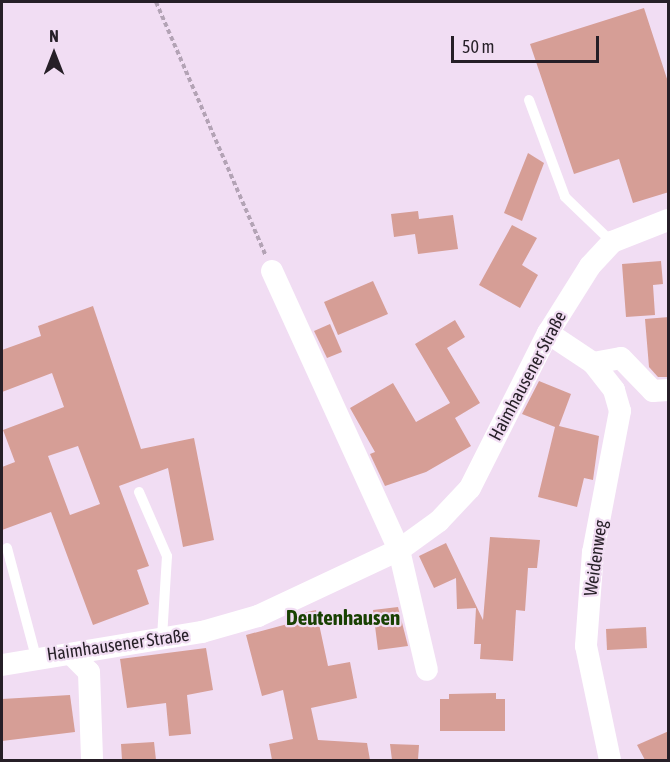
<!DOCTYPE html>
<html>
<head>
<meta charset="utf-8">
<style>
  body { margin:0 }
  #map { position:relative; width:670px; height:762px; overflow:hidden; background:#f1ddf3; font-family:"Asap Condensed",sans-serif }
  div>[style] { position:absolute }
  [style*='--x'] { left:calc(var(--x)*1px); top:calc(var(--y)*1px); width:calc(var(--w)*1px); rotate:calc(var(--a)*1deg) }
  .building>* { inset:0; background:#d69e96 }
  .path>* { height:4px; margin-top:-2px; transform-origin:0; background:repeating-linear-gradient(90deg,#b3a3b5 0 4.5px,transparent 0 7.5px) }
  .lane>* { height:10px; margin:-5px; padding:0 5px; transform-origin:5px; border-radius:5px; background:#fff }
  .street>* { height:22px; margin:-11px; padding:0 11px; transform-origin:11px; border-radius:11px; background:#fff }
  span { translate:-50% -50%; white-space:nowrap; text-align:center; line-height:1.15; -webkit-text-stroke:4.5px #f1ddf3; paint-order:stroke }
  .street-label { font-size:18px; color:#261f27 }
  .quarter-label { font-size:21px; color:#184102; font-weight:700 }
  .frame { position:absolute; inset:0; border:3px solid #261f27; pointer-events:none }
  .north { position:absolute; left:24px; top:24px; width:60px; height:60px; -webkit-text-stroke:4px #f1ddf3; paint-order:stroke; rotate:0deg; font-size:16px; font-weight:700; line-height:24px; text-align:center; color:#261f27 }
  .north::after { content:''; display:block; margin:auto; width:21px; height:27px; background:#261f27; clip-path:polygon(50% 0,100% 100%,50% 72%,0 100%) }
  .scale { position:absolute; left:451px; top:36px; width:148px; height:27px; box-sizing:border-box; border:3px solid #261f27; border-top:0; padding-left:8px; font-size:18px; line-height:21px; white-space:nowrap; color:#261f27; -webkit-text-stroke:4px #f1ddf3; paint-order:stroke }
</style>
</head>
<body>
<div id="map">
  <div class="building">
    <div style="clip-path:polygon(644px 8px,669px 85px,669px 192px,633px 203px,619px 159px,574px 174px,530px 44px)"></div>
    <div style="clip-path:polygon(528px 153px,544px 163px,522px 221px,504px 213px)"></div>
    <div style="clip-path:polygon(418px 211px,419px 219px,453px 215px,458px 249px,418px 254px,415px 234px,394px 237px,391px 214px)"></div>
    <div style="clip-path:polygon(512px 225px,537px 238px,522px 265px,538px 275px,520px 308px,479px 285px)"></div>
    <div style="clip-path:polygon(661px 261px,663px 284px,653px 285px,655px 315px,626px 317px,622px 264px)"></div>
    <div style="clip-path:polygon(373px 281px,388px 314px,338px 335px,324px 302px)"></div>
    <div style="clip-path:polygon(evenodd,93px 306px,141px 449px,194px 438px,214px 540px,183px 547px,168px 468px,119px 486px,149px 566px,137px 570px,149px 604px,93px 625px,51px 512px,2px 530px,2px 467px,15px 462px,3px 430px,64px 407px,52px 373px,2px 392px,2px 350px,41px 336px,38px 326px,93px 306px,78px 446px,100px 504px,70px 515px,48px 456px,78px 446px)"></div>
    <div style="clip-path:polygon(669px 317px,669px 377px,658px 377px,649px 367px,645px 319px)"></div>
    <div style="clip-path:polygon(455px 320px,465px 337px,447px 348px,480px 403px,455px 418px,471px 446px,426px 472px,385px 486px,370px 454px,375px 452px,350px 408px,393px 383px,416px 422px,450px 403px,415px 344px)"></div>
    <div style="clip-path:polygon(330px 324px,342px 352px,327px 358px,314px 331px)"></div>
    <div style="clip-path:polygon(539px 381px,571px 394px,559px 426px,599px 436px,593px 480px,584px 478px,577px 507px,538px 497px,555px 427px,522px 414px)"></div>
    <div style="clip-path:polygon(490px 537px,540px 540px,537px 568px,528px 568px,525px 611px,516px 610px,513px 661px,480px 659px,481px 644px,474px 644px,476px 608px,457px 609px,456px 578px,434px 588px,419px 556px,446px 543px,483px 620px)"></div>
    <div style="clip-path:polygon(398px 607px,408px 646px,378px 650px,373px 610px)"></div>
    <div style="clip-path:polygon(316px 610px,328px 666px,350px 662px,357px 698px,311px 708px,318px 740px,367px 743px,370px 760px,272px 760px,269px 744px,293px 739px,283px 690px,262px 696px,246px 635px,295px 622px,293px 615px)"></div>
    <div style="clip-path:polygon(646px 627px,647px 648px,607px 650px,606px 629px)"></div>
    <div style="clip-path:polygon(206px 648px,213px 690px,187px 695px,191px 734px,169px 736px,166px 703px,127px 708px,120px 659px)"></div>
    <div style="clip-path:polygon(496px 693px,496px 699px,505px 699px,505px 731px,440px 731px,440px 699px,449px 699px,449px 694px)"></div>
    <div style="clip-path:polygon(70px 695px,75px 732px,2px 741px,2px 699px)"></div>
    <div style="clip-path:polygon(669px 731px,669px 760px,645px 760px,637px 745px)"></div>
    <div style="clip-path:polygon(154px 742px,156px 760px,122px 760px,121px 744px)"></div>
    <div style="clip-path:polygon(390px 744px,419px 745px,418px 760px,392px 760px)"></div>
  </div>
  <div class="path">
    <div style="--x:156;--y:2;--w:275;--a:66.6"></div>
  </div>
  <div class="lane">
    <div style="--x:529;--y:100;--w:103;--a:69.6"></div>
    <div style="--x:565;--y:197;--w:65;--a:43.8"></div>
    <div style="--x:139;--y:492;--w:70;--a:66.4"></div>
    <div style="--x:167;--y:556;--w:82;--a:93.5"></div>
    <div style="--x:7;--y:548;--w:113;--a:75.1"></div>
  </div>
  <div class="street">
    <div style="--x:272;--y:271;--w:307;--a:65.5"></div>
    <div style="--x:399;--y:550;--w:123;--a:76.9"></div>
    <div style="--x:548;--y:333;--w:54;--a:33.7"></div>
    <div style="--x:593;--y:363;--w:34;--a:52"></div>
    <div style="--x:614;--y:390;--w:22;--a:74"></div>
    <div style="--x:620;--y:411;--w:144;--a:100.8"></div>
    <div style="--x:593;--y:552;--w:94;--a:94.3"></div>
    <div style="--x:586;--y:646;--w:116;--a:78.1"></div>
    <div style="--x:593;--y:363;--w:28;--a:-10"></div>
    <div style="--x:621;--y:358;--w:46;--a:45.9"></div>
    <div style="--x:653;--y:391;--w:15;--a:-4"></div>
    <div style="--x:71;--y:654;--w:25;--a:45"></div>
    <div style="--x:89;--y:672;--w:88;--a:88"></div>
    <div style="--x:2;--y:665;--w:203;--a:-9.4"></div>
    <div style="--x:202;--y:632;--w:58;--a:-15.9"></div>
    <div style="--x:258;--y:616;--w:156;--a:-25.1"></div>
    <div style="--x:399;--y:550;--w:49;--a:-35.9"></div>
    <div style="--x:439;--y:521;--w:45;--a:-46.8"></div>
    <div style="--x:470;--y:488;--w:174;--a:-63.3"></div>
    <div style="--x:548;--y:333;--w:79;--a:-57.9"></div>
    <div style="--x:590;--y:266;--w:33;--a:-47"></div>
    <div style="--x:612;--y:242;--w:60;--a:-21.4"></div>
  </div>
  <div class="street-label">
    <span style="left:528px;top:376px;rotate:-62deg">Haimhausener Straße</span>
    <span style="left:596px;top:558px;rotate:-82deg">Weidenweg</span>
    <span style="left:118px;top:645px;rotate:-8deg">Haimhausener Straße</span>
  </div>
  <div class="quarter-label">
    <span style="left:343px;top:617px">Deutenhausen</span>
  </div>
  <div class="frame"></div>
  <div class="north">N</div>
  <div class="scale">50 m</div>
</div>
</body>
</html>
